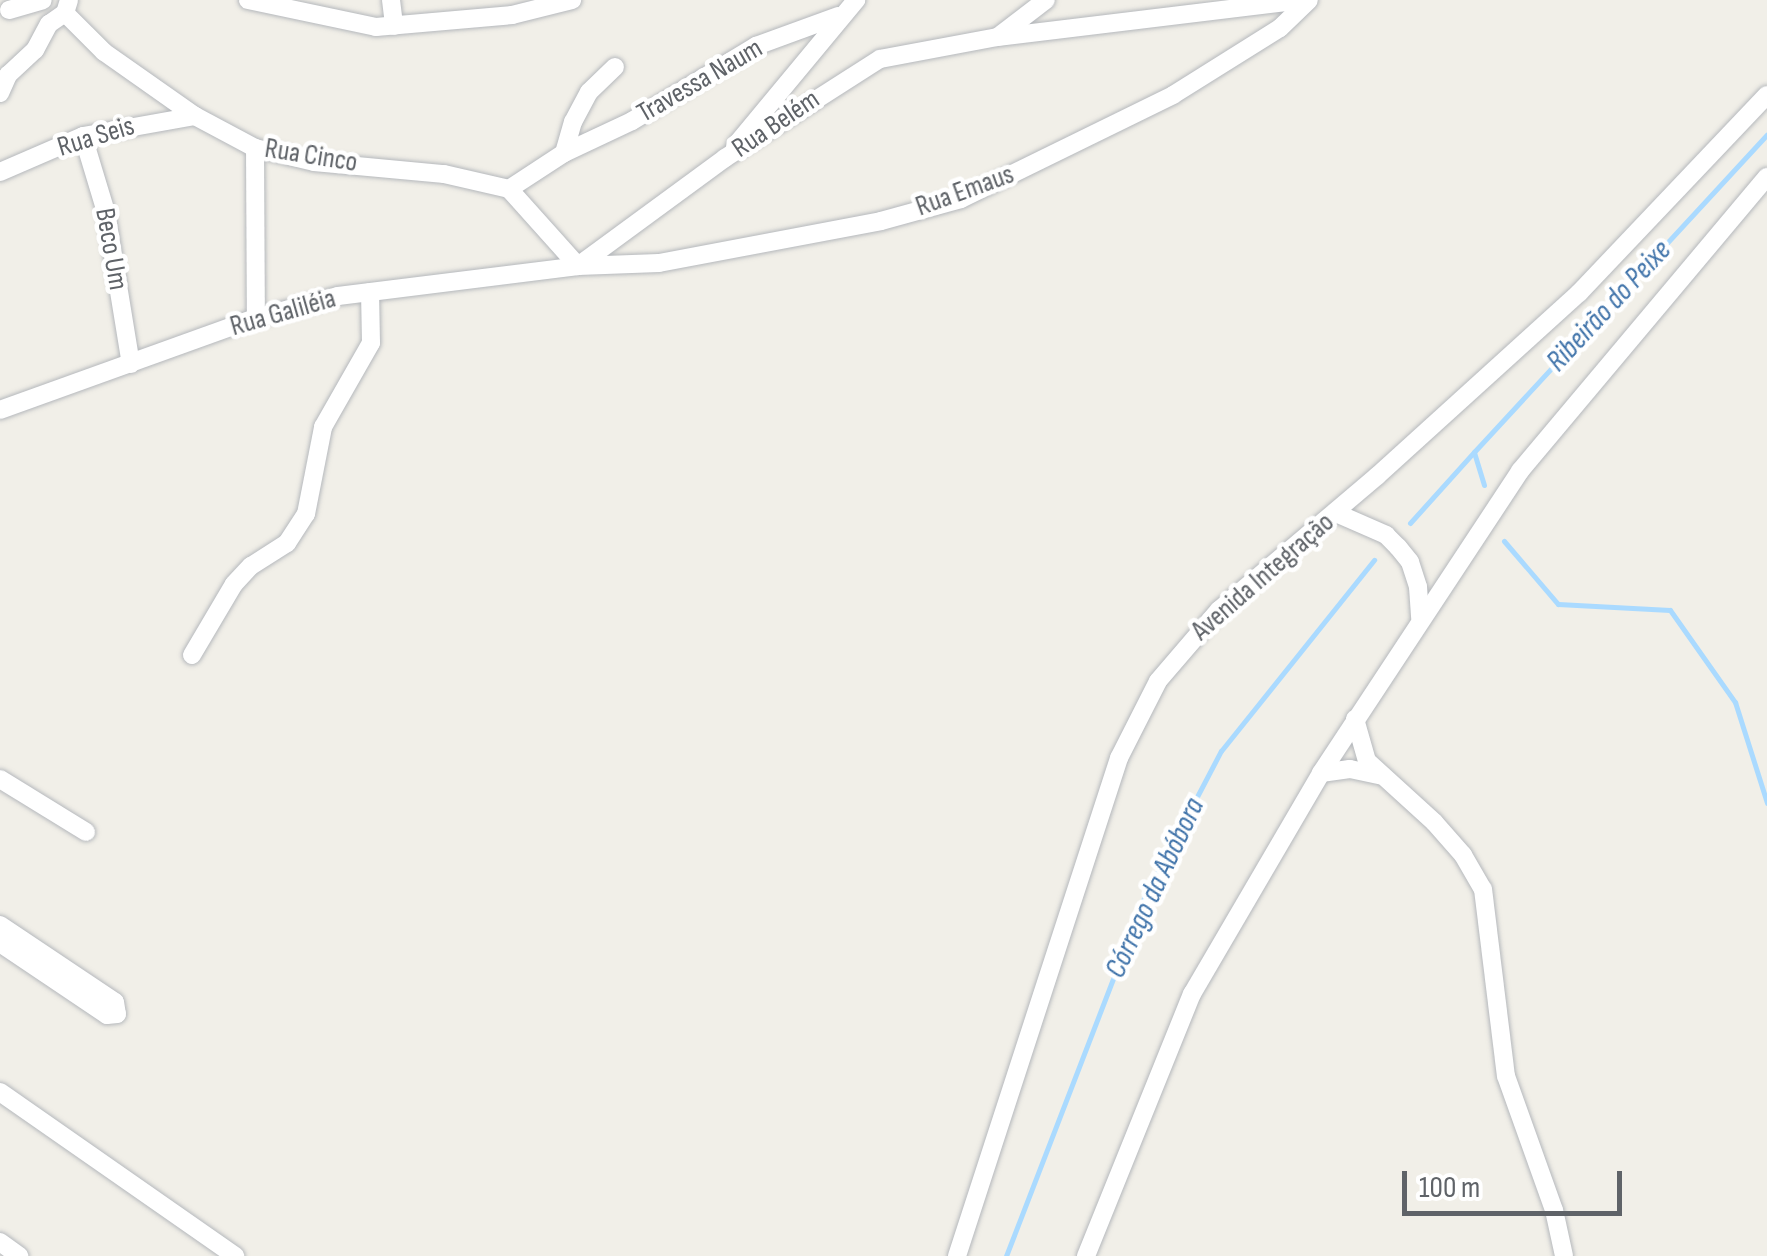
<!DOCTYPE html>
<html>
<head>
<meta charset="utf-8">
<style>
  body { margin:0 }
  #map { position:relative; width:1767px; height:1256px; overflow:hidden; background:#f1efe8; font-family:"Sofia Sans Condensed",sans-serif }
  div>[style] { position:absolute }
  [style*='--x'] { left:calc(var(--x)*1px); top:calc(var(--y)*1px); width:calc(var(--w)*1px); rotate:calc(var(--a)*1deg) }
  .stream>* { height:5px; margin:-2.5px; padding:0 2.5px; transform-origin:2.5px; border-radius:2.5px; background:#aadaff }
  .roads { filter:drop-shadow(0 0 2px #b5b8bc) drop-shadow(0 0 2px #b5b8bc) }
  .minor>* { height:18px; margin:-9px; padding:0 9px; transform-origin:9px; border-radius:9px; background:#fff }
  span { translate:-50% -50%; white-space:nowrap; text-align:center; line-height:1.15; -webkit-text-stroke:9px #fff; paint-order:stroke }
  .street-label { font-size:28px; color:#5f6368 }
  .water-label { font-size:30px; color:#4174aa; font-style:italic }
  .scale { position:absolute; left:1402px; top:1171px; width:220px; height:45px; box-sizing:border-box; border:5px solid #5f6368; border-top:0; padding-left:12px; font-size:30px; line-height:35px; white-space:nowrap; color:#5f6368; -webkit-text-stroke:8px #fff; paint-order:stroke }
</style>
</head>
<body>
<div id="map">
  <div class="stream">
    <div style="--x:1484;--y:485;--w:34;--a:-107"></div>
    <div style="--x:1474;--y:452;--w:432;--a:-47.3"></div>
    <div style="--x:1410;--y:523;--w:96;--a:-48"></div>
    <div style="--x:1504;--y:541;--w:83;--a:49.4"></div>
    <div style="--x:1558;--y:604;--w:112;--a:3.1"></div>
    <div style="--x:1670;--y:610;--w:113;--a:54.8"></div>
    <div style="--x:1735;--y:702;--w:106;--a:72.4"></div>
    <div style="--x:1006;--y:1256;--w:384;--a:-68.9"></div>
    <div style="--x:1144;--y:898;--w:166;--a:-62.4"></div>
    <div style="--x:1221;--y:751;--w:245;--a:-51.3"></div>
  </div>
  <div class="roads">
    <div class="minor">
      <div style="--x:69;--y:0;--w:14;--a:107"></div>
      <div style="--x:65;--y:13;--w:55;--a:45"></div>
      <div style="--x:104;--y:52;--w:111;--a:35.1"></div>
      <div style="--x:195;--y:116;--w:68;--a:28.1"></div>
      <div style="--x:255;--y:148;--w:61;--a:13.3"></div>
      <div style="--x:314;--y:162;--w:131;--a:5.3"></div>
      <div style="--x:444;--y:174;--w:67;--a:13"></div>
      <div style="--x:509;--y:189;--w:103;--a:48.1"></div>
      <div style="--x:248;--y:0;--w:131;--a:11.9"></div>
      <div style="--x:376;--y:27;--w:137;--a:-5"></div>
      <div style="--x:512;--y:15;--w:62;--a:-14"></div>
      <div style="--x:391;--y:0;--w:26;--a:83"></div>
      <div style="--x:9;--y:10;--w:35;--a:-16"></div>
      <div style="--x:999;--y:36;--w:59;--a:-37.5"></div>
      <div style="--x:0;--y:93;--w:20;--a:-66"></div>
      <div style="--x:8;--y:75;--w:37;--a:-43"></div>
      <div style="--x:35;--y:50;--w:30;--a:-62"></div>
      <div style="--x:49;--y:24;--w:19;--a:-35"></div>
      <div style="--x:83;--y:136;--w:79;--a:73.2"></div>
      <div style="--x:106;--y:212;--w:154;--a:80.7"></div>
      <div style="--x:735;--y:146;--w:190;--a:-50.3"></div>
      <div style="--x:255;--y:148;--w:170;--a:89.7"></div>
      <div style="--x:564;--y:153;--w:32;--a:-74"></div>
      <div style="--x:573;--y:122;--w:34;--a:-62"></div>
      <div style="--x:589;--y:92;--w:36;--a:-44"></div>
      <div style="--x:0;--y:172;--w:90;--a:-23.4"></div>
      <div style="--x:83;--y:136;--w:114;--a:-10.1"></div>
      <div style="--x:509;--y:189;--w:66;--a:-33.2"></div>
      <div style="--x:564;--y:153;--w:75;--a:-25.2"></div>
      <div style="--x:632;--y:121;--w:145;--a:-31.2"></div>
      <div style="--x:756;--y:46;--w:87;--a:-20.1"></div>
      <div style="--x:578;--y:266;--w:182;--a:-36.3"></div>
      <div style="--x:725;--y:158;--w:184;--a:-32.6"></div>
      <div style="--x:880;--y:59;--w:120;--a:-10.6"></div>
      <div style="--x:998;--y:37;--w:306;--a:-6.9"></div>
      <div style="--x:0;--y:410;--w:272;--a:-19.8"></div>
      <div style="--x:256;--y:318;--w:85;--a:-15"></div>
      <div style="--x:338;--y:296;--w:242;--a:-7.1"></div>
      <div style="--x:578;--y:266;--w:81;--a:-2.1"></div>
      <div style="--x:659;--y:263;--w:226;--a:-10.7"></div>
      <div style="--x:881;--y:221;--w:83;--a:-15.4"></div>
      <div style="--x:961;--y:199;--w:236;--a:-26.1"></div>
      <div style="--x:1173;--y:95;--w:126;--a:-32.1"></div>
      <div style="--x:1280;--y:28;--w:40;--a:-44"></div>
      <div style="--x:1336;--y:513;--w:55;--a:23.7"></div>
      <div style="--x:1386;--y:535;--w:17;--a:45"></div>
      <div style="--x:1398;--y:547;--w:19;--a:51"></div>
      <div style="--x:1410;--y:562;--w:26;--a:72"></div>
      <div style="--x:1418;--y:587;--w:31;--a:86"></div>
      <div style="--x:192;--y:655;--w:82;--a:-59.4"></div>
      <div style="--x:234;--y:584;--w:25;--a:-47"></div>
      <div style="--x:251;--y:566;--w:43;--a:-32.6"></div>
      <div style="--x:287;--y:543;--w:35;--a:-57"></div>
      <div style="--x:306;--y:514;--w:89;--a:-78.9"></div>
      <div style="--x:323;--y:427;--w:97;--a:-60.3"></div>
      <div style="--x:371;--y:343;--w:51;--a:-91.1"></div>
      <div style="--x:1355;--y:719;--w:44;--a:74.1"></div>
      <div style="--x:1367;--y:761;--w:91;--a:42.3"></div>
      <div style="--x:1434;--y:822;--w:44;--a:48.7"></div>
      <div style="--x:1463;--y:855;--w:39;--a:60"></div>
      <div style="--x:1483;--y:889;--w:188;--a:83"></div>
      <div style="--x:1506;--y:1076;--w:142;--a:70.3"></div>
      <div style="--x:1554;--y:1210;--w:47;--a:77.7"></div>
      <div style="--x:1321;--y:773;--w:29;--a:-8"></div>
      <div style="--x:1350;--y:769;--w:30;--a:12"></div>
      <div style="--x:0;--y:779;--w:101;--a:31.6"></div>
      <div style="--x:0;--y:925;--w:138;--a:33.8"></div>
      <div style="--x:115;--y:1002;--w:12;--a:81"></div>
      <div style="--x:117;--y:1014;--w:10;--a:174"></div>
      <div style="--x:107;--y:1015;--w:129;--a:-146.1"></div>
      <div style="--x:0;--y:1092;--w:287;--a:34.9"></div>
      <div style="--x:0;--y:1242;--w:24;--a:36"></div>
      <div style="--x:957;--y:1256;--w:524;--a:-71.98"></div>
      <div style="--x:1119;--y:758;--w:86;--a:-63.1"></div>
      <div style="--x:1158;--y:681;--w:94;--a:-49.3"></div>
      <div style="--x:1219;--y:610;--w:207;--a:-40.3"></div>
      <div style="--x:1377;--y:476;--w:273;--a:-42.2"></div>
      <div style="--x:1579;--y:293;--w:273;--a:-46.5"></div>
      <div style="--x:1086;--y:1256;--w:283;--a:-68"></div>
      <div style="--x:1192;--y:994;--w:256;--a:-59.7"></div>
      <div style="--x:1321;--y:773;--w:362;--a:-56.6"></div>
      <div style="--x:1520;--y:471;--w:384;--a:-50"></div>
    </div>
  </div>
  <div class="street-label">
    <span style="left:700px;top:81px;rotate:-30deg">Travessa Naum</span>
    <span style="left:776px;top:124px;rotate:-34deg">Rua Belém</span>
    <span style="left:96px;top:137px;rotate:-17deg">Rua Seis</span>
    <span style="left:311px;top:156px;rotate:9deg">Rua Cinco</span>
    <span style="left:965px;top:191px;rotate:-20deg">Rua Emaus</span>
    <span style="left:111px;top:249px;rotate:80deg">Beco Um</span>
    <span style="left:283px;top:313px;rotate:-16deg">Rua Galiléia</span>
    <span style="left:1263px;top:577px;rotate:-41deg">Avenida Integração</span>
  </div>
  <div class="water-label">
    <span style="left:1609px;top:306px;rotate:-47deg">Ribeirão do Peixe</span>
    <span style="left:1155px;top:888px;rotate:-65deg">Córrego da Abóbora</span>
  </div>
  <div class="scale">100 m</div>
</div>
</body>
</html>
